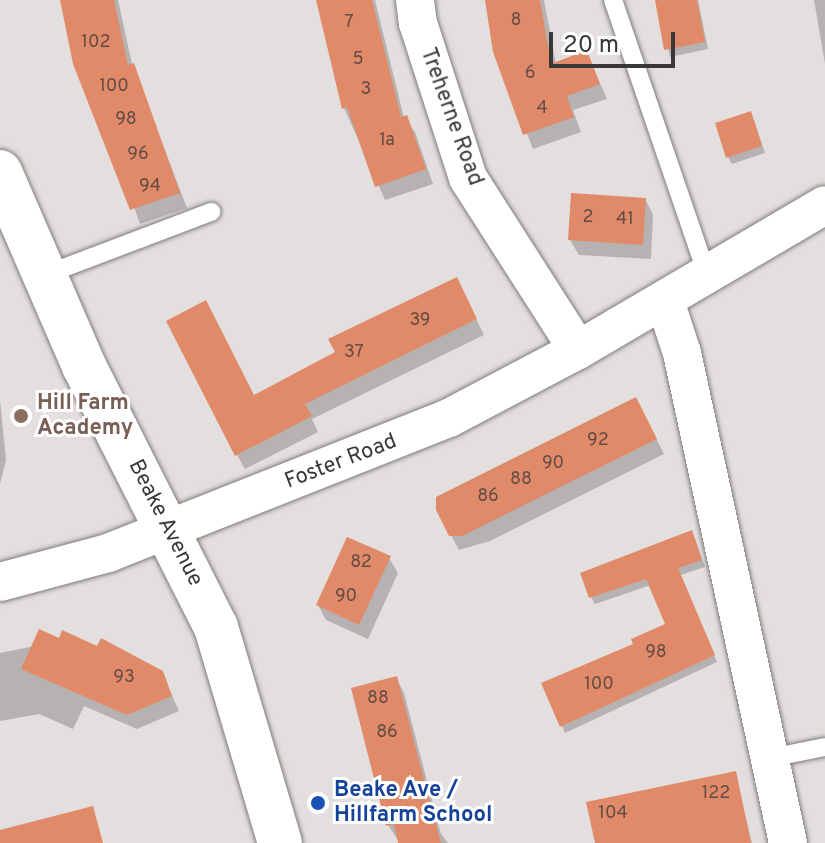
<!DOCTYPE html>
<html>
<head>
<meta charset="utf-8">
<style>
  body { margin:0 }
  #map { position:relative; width:825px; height:843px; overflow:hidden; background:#e3dfde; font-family:Overpass,sans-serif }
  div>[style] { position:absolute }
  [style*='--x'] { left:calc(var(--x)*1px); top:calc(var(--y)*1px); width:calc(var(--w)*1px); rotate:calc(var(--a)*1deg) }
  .shadow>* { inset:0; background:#0003 }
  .building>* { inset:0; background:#e18a69 }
  .roads { filter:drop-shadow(0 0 2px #7f7c7a) drop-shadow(0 0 2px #7f7c7a) }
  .lane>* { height:18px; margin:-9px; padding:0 9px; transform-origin:9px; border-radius:9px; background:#fff }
  .street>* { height:38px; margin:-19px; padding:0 19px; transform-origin:19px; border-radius:19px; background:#fff }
  .secondary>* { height:44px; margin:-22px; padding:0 22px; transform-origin:22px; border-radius:22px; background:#fff }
  .dots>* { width:22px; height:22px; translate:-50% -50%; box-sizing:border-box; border:4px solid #fff; border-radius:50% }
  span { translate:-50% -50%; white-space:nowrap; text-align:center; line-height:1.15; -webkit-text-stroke:6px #fff; paint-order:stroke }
  .number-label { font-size:18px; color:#634c44 }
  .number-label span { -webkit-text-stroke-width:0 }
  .street-label { font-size:22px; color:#393837 }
  .education-label { font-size:22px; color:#785e54; font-weight:700 }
  .left { translate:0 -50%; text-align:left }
  .transit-label { font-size:22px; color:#164399; font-weight:700 }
  .scale { position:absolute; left:549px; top:32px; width:126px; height:36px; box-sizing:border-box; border:4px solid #393837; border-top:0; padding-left:10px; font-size:24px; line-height:28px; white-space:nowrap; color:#393837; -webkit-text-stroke:6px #fff; paint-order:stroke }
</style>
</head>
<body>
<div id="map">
  <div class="shadow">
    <div style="clip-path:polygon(62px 0,118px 0,132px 64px,187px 208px,140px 224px)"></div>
    <div style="clip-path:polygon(318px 0,375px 0,404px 118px,415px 132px,433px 184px,385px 200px,344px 108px)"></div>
    <div style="clip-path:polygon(486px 0,544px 0,556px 64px,586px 52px,607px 99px,573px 110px,581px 132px,533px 149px,495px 52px)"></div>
    <div style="clip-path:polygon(657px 0,698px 0,708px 49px,670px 57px)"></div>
    <div style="clip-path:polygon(814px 0,825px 0,825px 64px)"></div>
    <div style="clip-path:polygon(754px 120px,765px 153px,732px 164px,728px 157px)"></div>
    <div style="clip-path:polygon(645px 199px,653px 214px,651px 259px,579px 255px,570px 240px)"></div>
    <div style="clip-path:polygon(464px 294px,484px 335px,312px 419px,318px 432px,245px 469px,237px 455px,254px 397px)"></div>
    <div style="clip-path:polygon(0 400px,6px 460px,0 484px)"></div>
    <div style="clip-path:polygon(644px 414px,664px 454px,490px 541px,459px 550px,451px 535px)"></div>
    <div style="clip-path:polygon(695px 539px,705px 567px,681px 575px,717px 662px,565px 733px,562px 726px,636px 645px,668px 625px,651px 585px,595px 604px,591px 597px)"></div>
    <div style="clip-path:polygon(389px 558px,398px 573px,368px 639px,326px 620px,318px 605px)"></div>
    <div style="clip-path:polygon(60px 641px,162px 673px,179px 711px,137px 729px,84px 706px,73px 729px,39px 714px,0 721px,0 653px)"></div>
    <div style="clip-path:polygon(396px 678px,404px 693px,441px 834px,448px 843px,400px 843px,388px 825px)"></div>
    <div style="clip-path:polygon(735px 773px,752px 843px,597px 843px)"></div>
  </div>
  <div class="building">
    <div style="clip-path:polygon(60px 0,114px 0,128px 65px,134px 63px,180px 193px,130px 210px,73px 64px)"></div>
    <div style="clip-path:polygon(316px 0,372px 0,401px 117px,407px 115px,426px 169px,375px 187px,347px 107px,342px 109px)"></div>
    <div style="clip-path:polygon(485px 0,540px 0,551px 64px,587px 50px,600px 84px,567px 96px,574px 117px,523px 135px,493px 52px)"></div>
    <div style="clip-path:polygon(655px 0,697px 0,705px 42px,664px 50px)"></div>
    <div style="clip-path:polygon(751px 111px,762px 146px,726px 158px,715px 123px)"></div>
    <div style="clip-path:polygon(571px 193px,646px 198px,643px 245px,568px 240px)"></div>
    <div style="clip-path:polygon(457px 277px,477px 319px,305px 404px,312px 416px,235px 456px,166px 321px,206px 300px,254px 395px,335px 352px,328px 339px)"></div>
    <div style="clip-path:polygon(636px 397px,657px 439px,462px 536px,449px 536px,436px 510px,436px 497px)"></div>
    <div style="clip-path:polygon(692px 530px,702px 560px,678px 568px,715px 655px,560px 727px,541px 683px,633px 644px,631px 639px,665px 624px,646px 579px,589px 598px,580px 573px)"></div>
    <div style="clip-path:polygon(347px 537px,391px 556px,359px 625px,316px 605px)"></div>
    <div style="clip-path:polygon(39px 629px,59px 638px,62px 630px,97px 646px,101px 638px,163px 671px,172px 696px,127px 715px,21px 669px)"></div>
    <div style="clip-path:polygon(397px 676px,415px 745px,441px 843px,398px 843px,394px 824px,386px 826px,351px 688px)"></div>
    <div style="clip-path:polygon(736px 771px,751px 843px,595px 843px,586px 802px)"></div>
    <div style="clip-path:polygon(93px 806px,103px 843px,0 843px,0 830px)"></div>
  </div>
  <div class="roads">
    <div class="lane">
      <div style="--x:613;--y:0;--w:291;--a:71.1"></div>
      <div style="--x:45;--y:275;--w:178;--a:-20.8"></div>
      <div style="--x:770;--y:758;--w:56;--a:-11.3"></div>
    </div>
    <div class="street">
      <div style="--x:415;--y:0;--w:23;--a:83"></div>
      <div style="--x:418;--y:23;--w:163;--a:72.1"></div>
      <div style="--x:468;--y:178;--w:204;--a:57.4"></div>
      <div style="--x:665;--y:301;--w:55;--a:71.9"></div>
      <div style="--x:682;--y:353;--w:501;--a:77.79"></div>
      <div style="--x:0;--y:582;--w:112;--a:-15"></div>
      <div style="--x:108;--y:553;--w:367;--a:-21.6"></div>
      <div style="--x:449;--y:418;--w:146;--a:-27.8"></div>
      <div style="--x:578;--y:350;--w:286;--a:-30.4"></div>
    </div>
    <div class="secondary">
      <div style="--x:0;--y:172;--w:211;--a:66.6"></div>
      <div style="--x:84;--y:366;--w:292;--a:63.2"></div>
      <div style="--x:216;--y:627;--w:225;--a:73.5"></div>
    </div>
  </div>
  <div class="dots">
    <div style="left:21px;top:416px;background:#8d6e63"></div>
    <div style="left:318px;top:803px;background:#1a4fb4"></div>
  </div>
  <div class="number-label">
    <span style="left:516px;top:21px">8</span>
    <span style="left:349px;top:23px">7</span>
    <span style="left:96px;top:43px">102</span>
    <span style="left:358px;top:60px">5</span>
    <span style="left:530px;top:74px">6</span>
    <span style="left:114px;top:87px">100</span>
    <span style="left:366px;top:90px">3</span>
    <span style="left:542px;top:109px">4</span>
    <span style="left:126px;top:120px">98</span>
    <span style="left:387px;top:141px">1a</span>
    <span style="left:138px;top:155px">96</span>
    <span style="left:150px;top:187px">94</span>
    <span style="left:588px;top:218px">2</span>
    <span style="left:625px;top:220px">41</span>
    <span style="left:420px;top:321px">39</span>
    <span style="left:354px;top:353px">37</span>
    <span style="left:598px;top:441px">92</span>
    <span style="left:553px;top:464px">90</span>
    <span style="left:521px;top:480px">88</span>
    <span style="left:488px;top:497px">86</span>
    <span style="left:361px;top:563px">82</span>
    <span style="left:346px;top:597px">90</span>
    <span style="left:656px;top:653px">98</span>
    <span style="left:124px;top:678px">93</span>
    <span style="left:599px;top:685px">100</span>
    <span style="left:378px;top:699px">88</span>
    <span style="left:387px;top:733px">86</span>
    <span style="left:716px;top:794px">122</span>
    <span style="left:613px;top:814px">104</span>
  </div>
  <div class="street-label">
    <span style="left:451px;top:117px;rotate:70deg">Treherne Road</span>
    <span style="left:341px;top:462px;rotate:-21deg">Foster Road</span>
    <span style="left:165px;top:523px;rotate:63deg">Beake Avenue</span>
  </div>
  <div class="education-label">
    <span class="left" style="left:37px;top:416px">Hill Farm<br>Academy</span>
  </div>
  <div class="transit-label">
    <span class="left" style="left:334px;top:803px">Beake Ave /<br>Hillfarm School</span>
  </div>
  <div class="scale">20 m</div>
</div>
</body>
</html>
